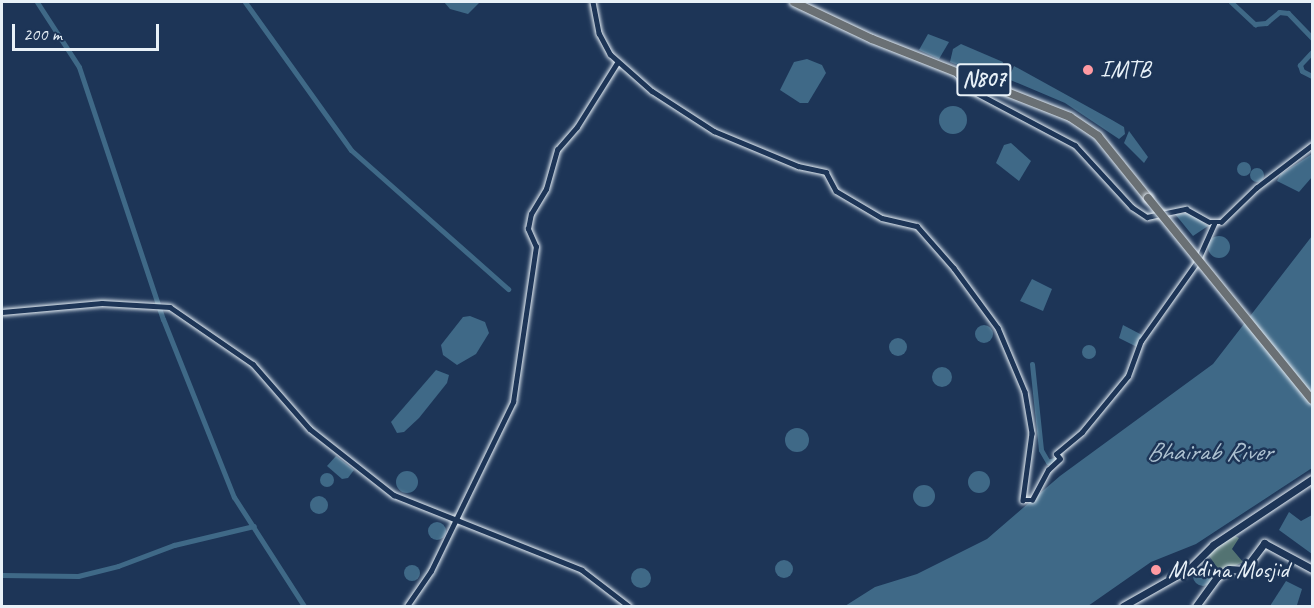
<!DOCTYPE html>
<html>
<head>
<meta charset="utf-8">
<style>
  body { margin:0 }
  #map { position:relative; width:1314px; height:608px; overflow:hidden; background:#1d3557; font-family:Caveat,sans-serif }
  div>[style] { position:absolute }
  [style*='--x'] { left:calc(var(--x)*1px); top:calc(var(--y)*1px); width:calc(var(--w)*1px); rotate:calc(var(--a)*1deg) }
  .green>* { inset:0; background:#537372 }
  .water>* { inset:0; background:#3f6987 }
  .round { border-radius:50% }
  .canal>* { height:5px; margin:-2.5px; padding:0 2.5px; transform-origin:2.5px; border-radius:2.5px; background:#3f6987 }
  .roads { filter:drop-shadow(0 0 2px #e8f1f8) drop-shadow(0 0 2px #e8f1f8) }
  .street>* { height:4.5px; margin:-2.25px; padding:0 2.25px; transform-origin:2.25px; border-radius:2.25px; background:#1d3557 }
  .secondary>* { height:7px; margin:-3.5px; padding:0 3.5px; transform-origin:3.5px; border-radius:3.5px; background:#1d3557 }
  .highway>* { height:8px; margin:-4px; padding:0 4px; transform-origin:4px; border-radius:4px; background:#6a7074 }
  .bridges { filter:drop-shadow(0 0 2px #e8f1f8) drop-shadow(0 0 2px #e8f1f8) }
  .highway-bridge>* { height:8px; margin:-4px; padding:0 4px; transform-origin:4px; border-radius:4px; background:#6a7074 }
  .dots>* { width:16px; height:16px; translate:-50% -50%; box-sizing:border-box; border:3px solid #1d3557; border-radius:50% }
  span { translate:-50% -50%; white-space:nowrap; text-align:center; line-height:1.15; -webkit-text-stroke:5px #1d3557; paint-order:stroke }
  .shield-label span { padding:2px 4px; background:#1d3557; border:2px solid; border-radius:4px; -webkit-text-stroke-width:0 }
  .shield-label { font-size:22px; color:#e8f1f8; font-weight:700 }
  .poi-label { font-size:24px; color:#e8f1f8 }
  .left { translate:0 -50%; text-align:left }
  .water-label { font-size:26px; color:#adc1d0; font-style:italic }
  .frame { position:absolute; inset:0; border:3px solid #e8f1f8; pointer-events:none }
  .scale { position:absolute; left:12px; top:24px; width:147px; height:27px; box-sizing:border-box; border:3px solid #e8f1f8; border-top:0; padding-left:8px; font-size:18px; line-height:21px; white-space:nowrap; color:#e8f1f8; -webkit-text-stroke:4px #1d3557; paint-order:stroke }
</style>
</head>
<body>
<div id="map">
  <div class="green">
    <div style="clip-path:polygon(1235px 536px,1239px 538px,1232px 549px,1243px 562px,1221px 573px,1207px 553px)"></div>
  </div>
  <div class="water">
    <div style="clip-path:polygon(444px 2px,480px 2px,468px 14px,450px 9px)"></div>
    <div style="clip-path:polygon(928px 34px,949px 42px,939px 59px,919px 50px)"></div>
    <div style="clip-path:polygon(961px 44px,1003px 62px,998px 81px,950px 62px,953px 49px)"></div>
    <div style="clip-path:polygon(807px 59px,822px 65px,826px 73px,808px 103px,800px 103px,780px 90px,794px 62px)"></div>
    <div style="clip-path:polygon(1014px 66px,1112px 120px,1124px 127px,1125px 134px,1119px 139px,1065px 103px,1008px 79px)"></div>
    <div class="round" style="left:939px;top:106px;width:28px;height:28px"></div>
    <div style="clip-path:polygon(1129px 131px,1148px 157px,1144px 163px,1124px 143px)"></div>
    <div style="clip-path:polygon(1011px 143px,1031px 161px,1019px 181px,996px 163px,1004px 145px)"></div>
    <div style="clip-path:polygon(1312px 154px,1312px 177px,1299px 192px,1277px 181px,1281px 174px)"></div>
    <div class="round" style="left:1237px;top:162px;width:14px;height:14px"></div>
    <div class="round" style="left:1250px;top:168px;width:14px;height:14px"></div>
    <div style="clip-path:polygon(1190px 213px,1208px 226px,1193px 236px,1175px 214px)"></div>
    <div class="round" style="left:1208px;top:236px;width:22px;height:22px"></div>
    <div style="clip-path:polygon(1312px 236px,1312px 468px,1196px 544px,1151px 562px,1088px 606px,845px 606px,875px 587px,917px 574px,987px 539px,1060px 476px,1213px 364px)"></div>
    <div style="clip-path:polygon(1032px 279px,1052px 289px,1043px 311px,1020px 301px)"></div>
    <div style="clip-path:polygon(470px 316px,485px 322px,489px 333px,476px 354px,457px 365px,443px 355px,441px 345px,463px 317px)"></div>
    <div style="clip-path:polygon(1123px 325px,1142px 335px,1137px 347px,1119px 338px)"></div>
    <div class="round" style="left:975px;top:325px;width:18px;height:18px"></div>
    <div class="round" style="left:889px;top:338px;width:18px;height:18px"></div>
    <div class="round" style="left:1082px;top:345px;width:14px;height:14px"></div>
    <div class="round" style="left:932px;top:367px;width:20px;height:20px"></div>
    <div style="clip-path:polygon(436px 370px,449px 375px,447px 383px,419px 418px,404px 432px,397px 433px,391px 422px)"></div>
    <div class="round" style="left:785px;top:428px;width:24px;height:24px"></div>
    <div style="clip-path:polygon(336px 456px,354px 470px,348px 478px,342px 479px,327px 466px)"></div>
    <div class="round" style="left:968px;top:471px;width:22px;height:22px"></div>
    <div class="round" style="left:396px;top:471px;width:22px;height:22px"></div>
    <div class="round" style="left:320px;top:473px;width:14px;height:14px"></div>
    <div class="round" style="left:913px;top:485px;width:22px;height:22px"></div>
    <div class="round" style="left:310px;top:496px;width:18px;height:18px"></div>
    <div style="clip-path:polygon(1289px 512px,1301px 521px,1312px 515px,1312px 554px,1279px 530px)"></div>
    <div class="round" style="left:428px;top:522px;width:18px;height:18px"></div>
    <div class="round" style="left:775px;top:560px;width:18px;height:18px"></div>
    <div class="round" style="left:404px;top:565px;width:16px;height:16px"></div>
    <div class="round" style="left:1193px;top:566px;width:20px;height:20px"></div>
    <div class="round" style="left:631px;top:568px;width:20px;height:20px"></div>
    <div style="clip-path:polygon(1286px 581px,1302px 589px,1297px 605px,1270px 606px)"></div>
  </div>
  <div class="canal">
    <div style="--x:37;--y:2;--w:77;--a:57.1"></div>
    <div style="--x:79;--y:67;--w:266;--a:71.6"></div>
    <div style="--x:163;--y:319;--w:192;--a:68.3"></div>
    <div style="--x:234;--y:497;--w:130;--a:57.3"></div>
    <div style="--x:245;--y:2;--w:182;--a:54.4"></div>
    <div style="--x:351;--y:150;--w:210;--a:41.5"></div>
    <div style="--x:1231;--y:2;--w:33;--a:43"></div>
    <div style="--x:1255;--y:24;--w:11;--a:-5"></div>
    <div style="--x:1266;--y:23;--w:17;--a:-40"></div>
    <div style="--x:1279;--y:12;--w:9;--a:6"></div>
    <div style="--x:1288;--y:13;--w:35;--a:46"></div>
    <div style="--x:1312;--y:52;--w:18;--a:133"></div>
    <div style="--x:1300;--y:65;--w:6;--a:72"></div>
    <div style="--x:1302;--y:71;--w:11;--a:27"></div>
    <div style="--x:1032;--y:364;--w:86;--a:84"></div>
    <div style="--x:1041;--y:450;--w:14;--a:60"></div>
    <div style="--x:1048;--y:462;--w:9;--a:-18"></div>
    <div style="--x:2;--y:575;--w:76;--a:0.8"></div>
    <div style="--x:78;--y:576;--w:41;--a:-14"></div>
    <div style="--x:118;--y:566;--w:60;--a:-20.6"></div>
    <div style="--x:174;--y:545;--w:82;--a:-13.4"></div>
  </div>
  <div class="roads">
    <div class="street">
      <div style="--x:593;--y:2;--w:32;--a:79"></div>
      <div style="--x:599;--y:33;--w:24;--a:62"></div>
      <div style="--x:610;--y:54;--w:56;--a:41.4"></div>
      <div style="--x:652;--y:91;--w:74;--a:32.8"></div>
      <div style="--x:714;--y:131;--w:91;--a:22.6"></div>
      <div style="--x:798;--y:166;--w:29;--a:12"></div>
      <div style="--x:826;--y:172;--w:21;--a:62"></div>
      <div style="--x:836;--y:191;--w:53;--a:30.4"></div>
      <div style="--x:882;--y:218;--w:36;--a:13"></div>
      <div style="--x:917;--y:226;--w:56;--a:48.6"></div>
      <div style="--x:954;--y:268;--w:74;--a:53.7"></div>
      <div style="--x:998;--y:328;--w:69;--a:67.1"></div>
      <div style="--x:1025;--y:392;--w:42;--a:80.3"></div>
      <div style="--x:1032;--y:433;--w:68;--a:97.7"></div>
      <div style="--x:1023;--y:500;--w:9;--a:0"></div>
      <div style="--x:1032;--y:500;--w:34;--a:-62"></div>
      <div style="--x:1048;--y:470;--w:16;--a:-43"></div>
      <div style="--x:1060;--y:459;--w:6;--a:-129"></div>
      <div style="--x:1056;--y:454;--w:34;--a:-40"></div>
      <div style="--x:1082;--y:432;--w:72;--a:-50.6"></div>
      <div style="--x:1128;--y:376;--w:37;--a:-70"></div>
      <div style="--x:1141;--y:341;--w:97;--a:-54.7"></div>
      <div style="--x:1197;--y:262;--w:42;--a:-65.9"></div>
      <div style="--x:956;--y:73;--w:23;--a:49"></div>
      <div style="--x:971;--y:90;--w:118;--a:27.9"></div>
      <div style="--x:1075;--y:145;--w:84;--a:47.4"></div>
      <div style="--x:1132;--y:207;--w:18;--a:34"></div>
      <div style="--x:1147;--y:217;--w:40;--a:-12"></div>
      <div style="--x:1186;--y:209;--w:26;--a:29"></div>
      <div style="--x:1209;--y:222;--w:12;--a:0"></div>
      <div style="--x:1221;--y:222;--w:49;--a:-44.2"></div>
      <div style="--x:1256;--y:188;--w:71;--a:-37.5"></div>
      <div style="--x:2;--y:312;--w:100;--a:-5.1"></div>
      <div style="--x:102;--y:303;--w:68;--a:3.4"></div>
      <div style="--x:170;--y:307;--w:101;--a:34.5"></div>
      <div style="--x:253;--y:364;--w:86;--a:48.8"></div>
      <div style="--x:310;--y:429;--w:107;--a:38.2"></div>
      <div style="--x:394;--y:495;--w:202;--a:21.7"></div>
      <div style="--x:582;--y:570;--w:59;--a:37.5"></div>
      <div style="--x:407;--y:606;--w:42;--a:-55.6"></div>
      <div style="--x:431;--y:571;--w:188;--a:-64.1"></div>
      <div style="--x:513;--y:402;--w:157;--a:-81.6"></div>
      <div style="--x:536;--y:247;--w:20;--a:-114"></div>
      <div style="--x:528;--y:229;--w:15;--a:-79"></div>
      <div style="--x:531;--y:214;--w:29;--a:-59"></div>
      <div style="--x:546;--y:189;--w:41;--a:-74.2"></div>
      <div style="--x:557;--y:150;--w:30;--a:-49"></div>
      <div style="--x:577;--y:127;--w:75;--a:-58"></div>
    </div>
    <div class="secondary">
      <div style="--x:1123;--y:606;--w:77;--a:-29.6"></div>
      <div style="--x:1190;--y:568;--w:33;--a:-45"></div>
      <div style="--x:1213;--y:545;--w:119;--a:-33.7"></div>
      <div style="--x:1196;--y:606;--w:36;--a:-54"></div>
      <div style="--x:1217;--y:577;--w:14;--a:-34"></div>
      <div style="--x:1229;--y:569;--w:15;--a:4"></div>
      <div style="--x:1244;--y:570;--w:34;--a:-53"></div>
      <div style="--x:1264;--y:543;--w:55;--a:28.4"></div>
    </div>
    <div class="highway">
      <div style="--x:794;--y:2;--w:86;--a:25.4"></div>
      <div style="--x:872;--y:39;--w:213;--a:21.5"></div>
      <div style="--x:1070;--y:117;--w:34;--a:34"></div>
      <div style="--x:1098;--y:136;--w:80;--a:51.1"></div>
    </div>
  </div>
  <div class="bridges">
    <div class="highway-bridge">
      <div style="--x:1148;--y:198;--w:260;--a:50.9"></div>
    </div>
  </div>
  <div class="dots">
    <div style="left:1088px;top:70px;background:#ff9aa2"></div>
    <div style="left:1156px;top:570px;background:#ff9aa2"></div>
  </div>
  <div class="shield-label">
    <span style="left:984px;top:80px">N807</span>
  </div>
  <div class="poi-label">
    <span class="left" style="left:1100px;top:70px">IMTB</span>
    <span class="left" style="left:1168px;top:570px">Madina Mosjid</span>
  </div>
  <div class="water-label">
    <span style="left:1209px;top:452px">Bhairab River</span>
  </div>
  <div class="frame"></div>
  <div class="scale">200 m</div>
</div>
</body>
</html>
